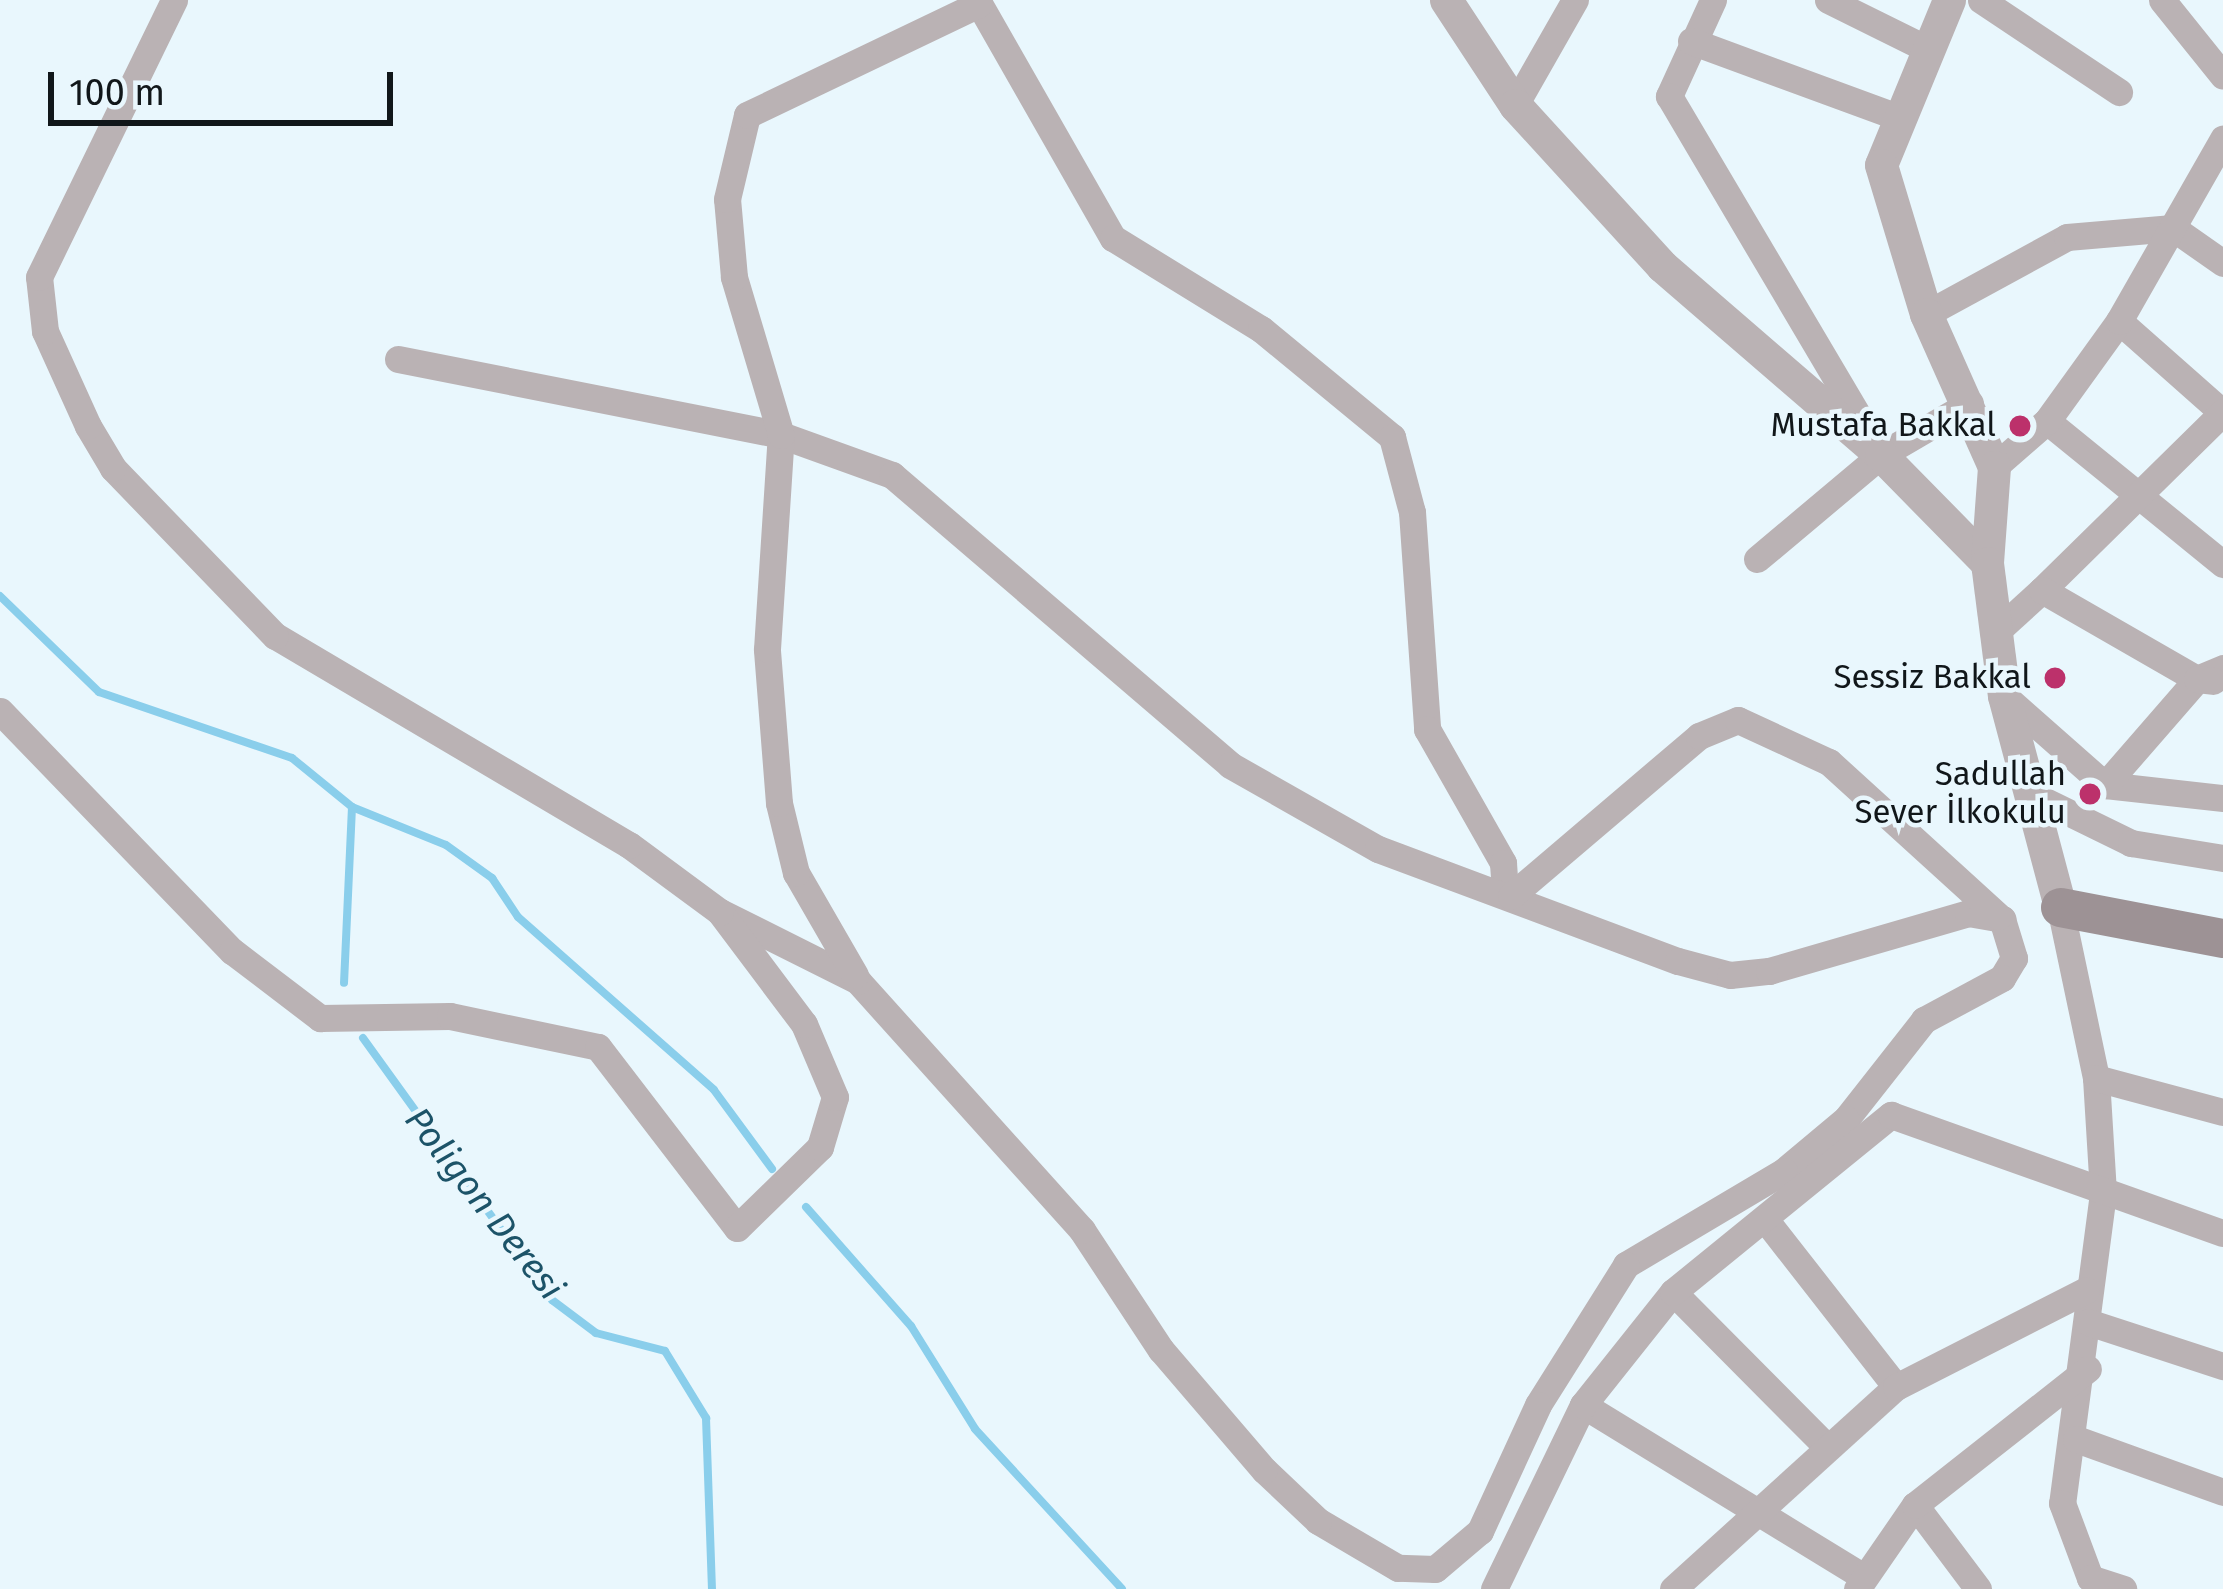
<!DOCTYPE html>
<html>
<head>
<meta charset="utf-8">
<style>
  body { margin:0 }
  #map { position:relative; width:2223px; height:1589px; overflow:hidden; background:#e9f7fd; font-family:"Fira Sans",sans-serif }
  div>[style] { position:absolute }
  [style*='--x'] { left:calc(var(--x)*1px); top:calc(var(--y)*1px); width:calc(var(--w)*1px); rotate:calc(var(--a)*1deg) }
  .stream>* { height:8px; margin:-4px; padding:0 4px; transform-origin:4px; border-radius:4px; background:#8aceeb }
  .minor>* { height:27px; margin:-13.5px; padding:0 13.5px; transform-origin:13.5px; border-radius:13.5px; background:#bab2b4 }
  .tertiary>* { height:33px; margin:-16.5px; padding:0 16.5px; transform-origin:16.5px; border-radius:16.5px; background:#bab2b4 }
  .secondary>* { height:39px; margin:-19.5px; padding:0 19.5px; transform-origin:19.5px; border-radius:19.5px; background:#9d9295 }
  .dots>* { width:33px; height:33px; translate:-50% -50%; box-sizing:border-box; border:6px solid #e9f7fd; border-radius:50% }
  span { translate:-50% -50%; white-space:nowrap; text-align:center; line-height:1.15; -webkit-text-stroke:9px #e9f7fd; paint-order:stroke }
  .poi-label { font-size:33px; color:#11171a }
  .right { translate:-100% -50%; text-align:right }
  .water-label { font-size:36px; color:#1c5368; font-style:italic }
  .scale { position:absolute; left:48px; top:72px; width:345px; height:54px; box-sizing:border-box; border:6px solid #11171a; border-top:0; padding-left:15px; font-size:36px; line-height:42px; white-space:nowrap; color:#11171a; -webkit-text-stroke:9px #e9f7fd; paint-order:stroke }
</style>
</head>
<body>
<div id="map">
  <div class="stream">
    <div style="--x:0;--y:596;--w:138;--a:44.1"></div>
    <div style="--x:99;--y:692;--w:204;--a:18.9"></div>
    <div style="--x:292;--y:758;--w:77;--a:39.2"></div>
    <div style="--x:352;--y:807;--w:176;--a:92.6"></div>
    <div style="--x:352;--y:807;--w:101;--a:22"></div>
    <div style="--x:446;--y:845;--w:57;--a:35.7"></div>
    <div style="--x:492;--y:878;--w:47;--a:56.3"></div>
    <div style="--x:518;--y:917;--w:261;--a:41.4"></div>
    <div style="--x:714;--y:1090;--w:98;--a:53.7"></div>
    <div style="--x:363;--y:1038;--w:323;--a:54.2"></div>
    <div style="--x:552;--y:1300;--w:55;--a:36.9"></div>
    <div style="--x:596;--y:1333;--w:71;--a:14.6"></div>
    <div style="--x:665;--y:1351;--w:79;--a:58.5"></div>
    <div style="--x:706;--y:1418;--w:171;--a:88"></div>
    <div style="--x:806;--y:1207;--w:159;--a:48.6"></div>
    <div style="--x:911;--y:1326;--w:121;--a:58.1"></div>
    <div style="--x:975;--y:1429;--w:217;--a:47.4"></div>
  </div>
  <div class="minor">
    <div style="--x:977;--y:0;--w:274;--a:60.3"></div>
    <div style="--x:1113;--y:238;--w:174;--a:31.6"></div>
    <div style="--x:1261;--y:329;--w:170;--a:39.5"></div>
    <div style="--x:1392;--y:437;--w:78;--a:75.1"></div>
    <div style="--x:1412;--y:512;--w:218;--a:86"></div>
    <div style="--x:1427;--y:729;--w:154;--a:60.4"></div>
    <div style="--x:1503;--y:863;--w:30;--a:86"></div>
    <div style="--x:1713;--y:0;--w:106;--a:114.6"></div>
    <div style="--x:1669;--y:96;--w:401;--a:59.4"></div>
    <div style="--x:1828;--y:0;--w:108;--a:26.3"></div>
    <div style="--x:1981;--y:0;--w:166;--a:33.7"></div>
    <div style="--x:2162;--y:0;--w:97;--a:51.2"></div>
    <div style="--x:1691;--y:41;--w:217;--a:20.2"></div>
    <div style="--x:1515;--y:105;--w:121;--a:-60.3"></div>
    <div style="--x:1926;--y:314;--w:161;--a:-28.6"></div>
    <div style="--x:2067;--y:237;--w:106;--a:-4.9"></div>
    <div style="--x:2173;--y:228;--w:61;--a:35"></div>
    <div style="--x:2119;--y:321;--w:139;--a:41.5"></div>
    <div style="--x:398;--y:359;--w:390;--a:11.2"></div>
    <div style="--x:781;--y:435;--w:118;--a:19.8"></div>
    <div style="--x:892;--y:475;--w:445;--a:40.6"></div>
    <div style="--x:1230;--y:765;--w:170;--a:29.6"></div>
    <div style="--x:1378;--y:849;--w:320;--a:20.5"></div>
    <div style="--x:1678;--y:961;--w:54;--a:15.1"></div>
    <div style="--x:1730;--y:975;--w:39;--a:-6"></div>
    <div style="--x:1769;--y:971;--w:207;--a:-16.2"></div>
    <div style="--x:1968;--y:913;--w:35;--a:10"></div>
    <div style="--x:2002;--y:919;--w:41;--a:72.9"></div>
    <div style="--x:2014;--y:958;--w:23;--a:121"></div>
    <div style="--x:2002;--y:978;--w:89;--a:151.7"></div>
    <div style="--x:1924;--y:1020;--w:126;--a:128.2"></div>
    <div style="--x:1846;--y:1119;--w:81;--a:140"></div>
    <div style="--x:1784;--y:1171;--w:184;--a:149.3"></div>
    <div style="--x:1626;--y:1265;--w:165;--a:122.2"></div>
    <div style="--x:1538;--y:1405;--w:139;--a:114.7"></div>
    <div style="--x:1480;--y:1531;--w:59;--a:139.8"></div>
    <div style="--x:1435;--y:1569;--w:37;--a:-178"></div>
    <div style="--x:1398;--y:1568;--w:93;--a:-149.6"></div>
    <div style="--x:1318;--y:1521;--w:74;--a:-136.6"></div>
    <div style="--x:1264;--y:1470;--w:158;--a:-130.6"></div>
    <div style="--x:1161;--y:1350;--w:144;--a:-123.4"></div>
    <div style="--x:1082;--y:1230;--w:335;--a:-132"></div>
    <div style="--x:858;--y:981;--w:154;--a:-153.4"></div>
    <div style="--x:2047;--y:421;--w:227;--a:39.1"></div>
    <div style="--x:1994;--y:467;--w:70;--a:-41"></div>
    <div style="--x:2047;--y:421;--w:123;--a:-54.2"></div>
    <div style="--x:2119;--y:321;--w:210;--a:-60.3"></div>
    <div style="--x:1757;--y:559;--w:162;--a:-40"></div>
    <div style="--x:1881;--y:455;--w:103;--a:-30.3"></div>
    <div style="--x:2042;--y:590;--w:254;--a:-44.5"></div>
    <div style="--x:1998;--y:630;--w:59;--a:-42.3"></div>
    <div style="--x:2042;--y:590;--w:179;--a:29.9"></div>
    <div style="--x:2197;--y:679;--w:28;--a:-23"></div>
    <div style="--x:2004;--y:696;--w:135;--a:41.4"></div>
    <div style="--x:2105;--y:785;--w:119;--a:6.3"></div>
    <div style="--x:0;--y:711;--w:334;--a:46"></div>
    <div style="--x:232;--y:951;--w:111;--a:37.3"></div>
    <div style="--x:320;--y:1018;--w:130;--a:-0.9"></div>
    <div style="--x:450;--y:1016;--w:151;--a:11.8"></div>
    <div style="--x:598;--y:1047;--w:228;--a:52.5"></div>
    <div style="--x:737;--y:1228;--w:116;--a:-44.3"></div>
    <div style="--x:820;--y:1147;--w:52;--a:-73.3"></div>
    <div style="--x:835;--y:1097;--w:79;--a:-113"></div>
    <div style="--x:804;--y:1024;--w:140;--a:-126.9"></div>
    <div style="--x:720;--y:912;--w:113;--a:-143.6"></div>
    <div style="--x:629;--y:845;--w:411;--a:-149.4"></div>
    <div style="--x:275;--y:636;--w:233;--a:-134"></div>
    <div style="--x:113;--y:468;--w:49;--a:-120.8"></div>
    <div style="--x:88;--y:426;--w:104;--a:-114.4"></div>
    <div style="--x:45;--y:331;--w:54;--a:-96.3"></div>
    <div style="--x:39;--y:277;--w:308;--a:-64"></div>
    <div style="--x:2105;--y:785;--w:140;--a:-49"></div>
    <div style="--x:2197;--y:679;--w:16;--a:7"></div>
    <div style="--x:2029;--y:793;--w:114;--a:26.1"></div>
    <div style="--x:2131;--y:843;--w:93;--a:9.3"></div>
    <div style="--x:1511;--y:896;--w:247;--a:-40.4"></div>
    <div style="--x:1699;--y:736;--w:42;--a:-22.3"></div>
    <div style="--x:1738;--y:720;--w:100;--a:24.8"></div>
    <div style="--x:1829;--y:762;--w:229;--a:42.3"></div>
    <div style="--x:2060;--y:907;--w:175;--a:78.1"></div>
    <div style="--x:2096;--y:1078;--w:115;--a:86.5"></div>
    <div style="--x:2103;--y:1193;--w:313;--a:97.5"></div>
    <div style="--x:2062;--y:1503;--w:80;--a:69.5"></div>
    <div style="--x:2090;--y:1578;--w:35;--a:18"></div>
    <div style="--x:855;--y:975;--w:118;--a:-120"></div>
    <div style="--x:796;--y:873;--w:72;--a:-103.7"></div>
    <div style="--x:779;--y:803;--w:154;--a:-94.5"></div>
    <div style="--x:767;--y:649;--w:214;--a:-86.3"></div>
    <div style="--x:781;--y:435;--w:165;--a:-106.6"></div>
    <div style="--x:734;--y:277;--w:78;--a:-95.1"></div>
    <div style="--x:727;--y:199;--w:86;--a:-76.6"></div>
    <div style="--x:747;--y:115;--w:257;--a:-25.6"></div>
    <div style="--x:2096;--y:1078;--w:131;--a:15"></div>
    <div style="--x:1768;--y:1223;--w:208;--a:52"></div>
    <div style="--x:1673;--y:1292;--w:214;--a:45.2"></div>
    <div style="--x:2088;--y:1322;--w:142;--a:18.1"></div>
    <div style="--x:1583;--y:1405;--w:325;--a:31.5"></div>
    <div style="--x:2076;--y:1439;--w:156;--a:19.8"></div>
    <div style="--x:1915;--y:1505;--w:105;--a:53.1"></div>
    <div style="--x:1494;--y:1589;--w:204;--a:-64.2"></div>
    <div style="--x:1583;--y:1405;--w:144;--a:-51.5"></div>
    <div style="--x:1673;--y:1292;--w:281;--a:-39.1"></div>
    <div style="--x:1891;--y:1115;--w:352;--a:19.6"></div>
    <div style="--x:1673;--y:1589;--w:301;--a:-42.2"></div>
    <div style="--x:1896;--y:1387;--w:213;--a:-27"></div>
    <div style="--x:1857;--y:1589;--w:102;--a:-55.4"></div>
    <div style="--x:1915;--y:1505;--w:220;--a:-38.2"></div>
  </div>
  <div class="tertiary">
    <div style="--x:1446;--y:0;--w:126;--a:56.7"></div>
    <div style="--x:1515;--y:105;--w:218;--a:47.6"></div>
    <div style="--x:1662;--y:266;--w:289;--a:40.8"></div>
    <div style="--x:1881;--y:455;--w:151;--a:45.5"></div>
    <div style="--x:1949;--y:0;--w:178;--a:112.4"></div>
    <div style="--x:1881;--y:165;--w:156;--a:73.2"></div>
    <div style="--x:1926;--y:314;--w:167;--a:66"></div>
    <div style="--x:1994;--y:467;--w:96;--a:94.2"></div>
    <div style="--x:1987;--y:563;--w:134;--a:82.7"></div>
    <div style="--x:2004;--y:696;--w:218;--a:75.1"></div>
  </div>
  <div class="secondary">
    <div style="--x:2060;--y:907;--w:166;--a:10.8"></div>
  </div>
  <div class="dots">
    <div style="left:2020px;top:426px;background:#bc316b"></div>
    <div style="left:2055px;top:678px;background:#bc316b"></div>
    <div style="left:2090px;top:794px;background:#bc316b"></div>
  </div>
  <div class="poi-label">
    <span class="right" style="left:1996px;top:426px">Mustafa Bakkal</span>
    <span class="right" style="left:2031px;top:678px">Sessiz Bakkal</span>
    <span class="right" style="left:2066px;top:794px">Sadullah<br>Sever İlkokulu</span>
  </div>
  <div class="water-label">
    <span style="left:484px;top:1204px;rotate:52deg">Poligon Deresi</span>
  </div>
  <div class="scale">100 m</div>
</div>
</body>
</html>
